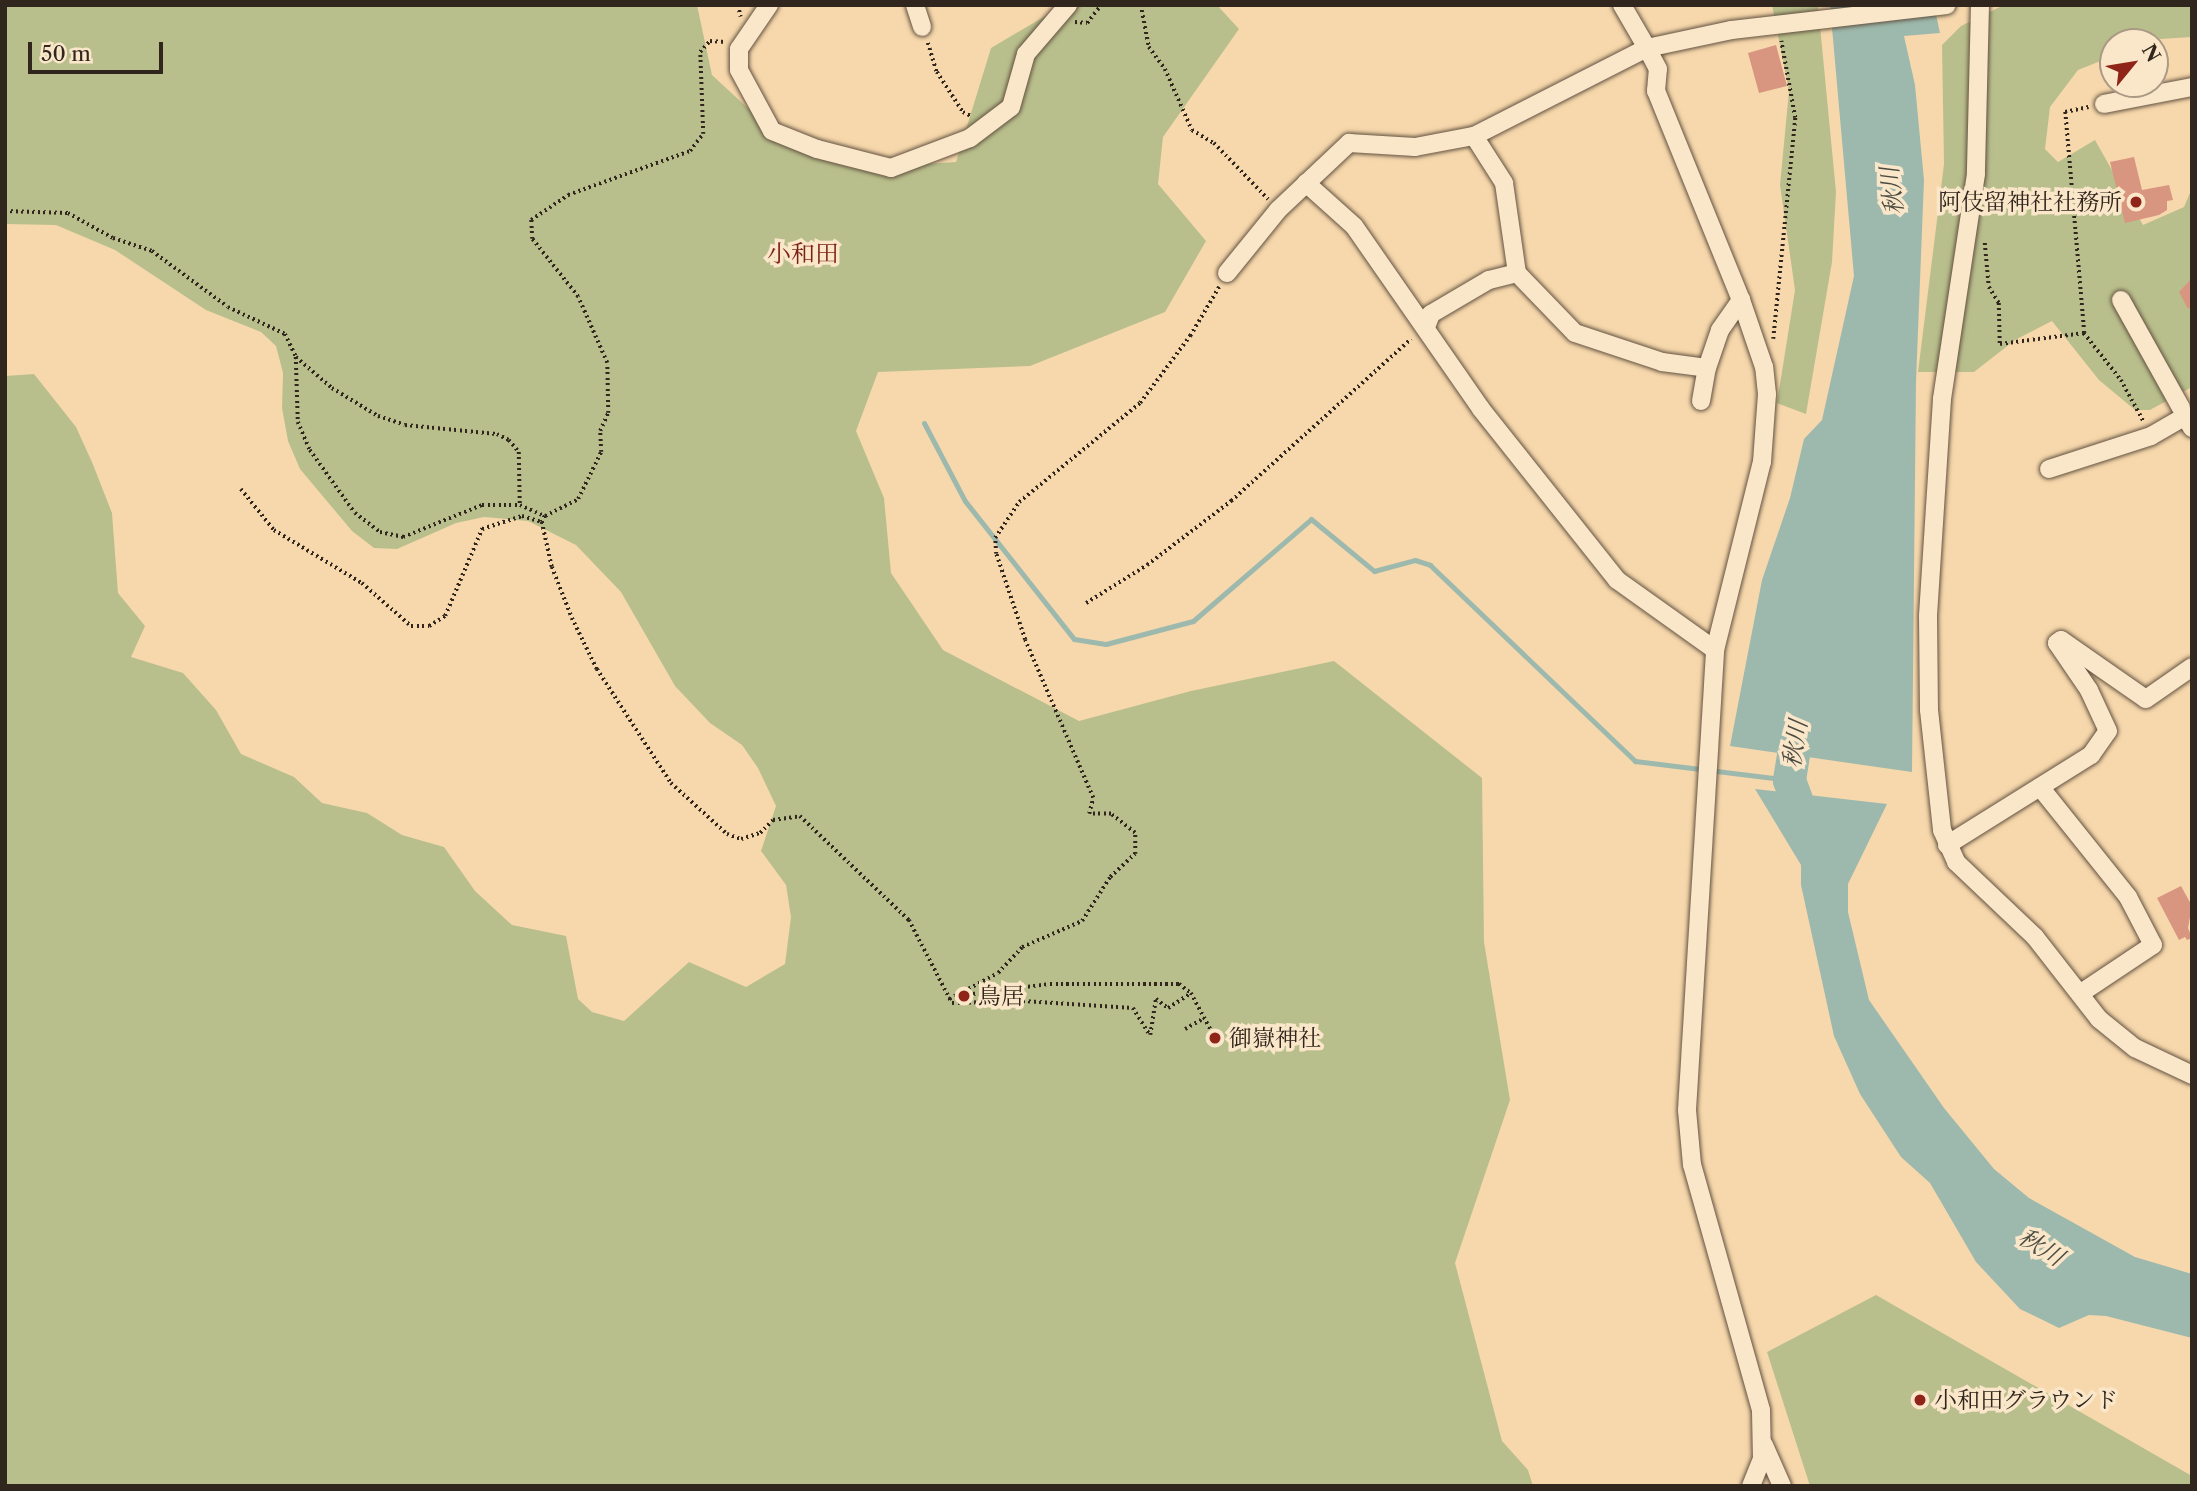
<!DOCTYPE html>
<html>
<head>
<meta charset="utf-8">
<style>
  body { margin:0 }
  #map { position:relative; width:2197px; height:1491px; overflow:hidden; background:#f7d8ac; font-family:"Libre Caslon Text","Noto Serif JP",serif }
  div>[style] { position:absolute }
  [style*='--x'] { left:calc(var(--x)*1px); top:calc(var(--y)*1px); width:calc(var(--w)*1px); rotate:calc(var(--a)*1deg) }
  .green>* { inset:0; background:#b9bf8c }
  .water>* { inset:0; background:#9db9ad }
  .stream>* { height:5px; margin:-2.5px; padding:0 2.5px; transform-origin:2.5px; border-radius:2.5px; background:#9db9ad }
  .river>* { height:33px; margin:-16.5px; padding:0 16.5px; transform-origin:16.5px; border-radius:16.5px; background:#9db9ad }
  .building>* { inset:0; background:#d8957f }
  .path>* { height:3.5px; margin-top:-1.75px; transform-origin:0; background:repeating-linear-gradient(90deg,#31261d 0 2px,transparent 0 5.5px) }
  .roads { filter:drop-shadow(0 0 2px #625241) drop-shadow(0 0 2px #625241) }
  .minor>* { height:18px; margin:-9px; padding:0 9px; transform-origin:9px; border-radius:9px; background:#fae6c9 }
  .dots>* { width:19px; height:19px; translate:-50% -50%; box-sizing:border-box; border:4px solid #fae6c9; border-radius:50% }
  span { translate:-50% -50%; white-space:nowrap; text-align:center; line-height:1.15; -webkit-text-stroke:7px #fae6c9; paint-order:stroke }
  .poi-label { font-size:23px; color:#31261d }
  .right { translate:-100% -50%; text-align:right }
  .left { translate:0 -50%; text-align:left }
  .water-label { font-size:24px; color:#4c4b41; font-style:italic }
  .neighbourhood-label { font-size:24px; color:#7a1f14 }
  .frame { position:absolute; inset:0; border:7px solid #31261d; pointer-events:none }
  .north { position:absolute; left:2099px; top:28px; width:70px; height:70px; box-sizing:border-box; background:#fae6c9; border:2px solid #aa9984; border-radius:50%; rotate:60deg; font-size:19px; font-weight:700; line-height:28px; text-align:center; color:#31261d }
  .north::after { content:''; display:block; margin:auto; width:24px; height:32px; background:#8f2418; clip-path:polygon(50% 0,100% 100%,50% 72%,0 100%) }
  .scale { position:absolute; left:28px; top:42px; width:135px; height:32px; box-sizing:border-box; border:4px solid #31261d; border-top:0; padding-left:9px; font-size:21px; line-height:24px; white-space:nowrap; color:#31261d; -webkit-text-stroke:5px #fae6c9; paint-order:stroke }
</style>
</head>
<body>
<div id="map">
  <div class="green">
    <div style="clip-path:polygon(5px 5px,697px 5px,712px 75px,792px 149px,867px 168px,956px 162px,991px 48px,1064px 5px,1217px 5px,1239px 29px,1163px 137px,1158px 184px,1206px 241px,1165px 312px,1030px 366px,878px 372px,856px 431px,884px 498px,891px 573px,943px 650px,1079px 721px,1191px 691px,1334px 661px,1482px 778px,1484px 942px,1510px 1100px,1455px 1263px,1502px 1441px,1528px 1470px,1533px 1486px,5px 1486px,5px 376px,34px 374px,76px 427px,92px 462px,112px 513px,118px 593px,145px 626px,131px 657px,183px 673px,216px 710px,241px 754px,294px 777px,322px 803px,367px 813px,402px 835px,444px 847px,475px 891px,512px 925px,566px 936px,578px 999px,592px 1012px,624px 1021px,689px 962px,746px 987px,785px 964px,791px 917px,786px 885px,761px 851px,776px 806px,758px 768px,742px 745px,710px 723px,675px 686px,621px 592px,576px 545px,528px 521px,484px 517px,456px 523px,397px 549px,374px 548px,352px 531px,300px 469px,288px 441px,282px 408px,283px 373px,276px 346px,261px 332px,206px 310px,115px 250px,56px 225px,5px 224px)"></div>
    <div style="clip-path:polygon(1772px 5px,1818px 5px,1836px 192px,1832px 262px,1806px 414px,1777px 403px,1795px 290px,1780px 185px,1789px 91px)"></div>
    <div style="clip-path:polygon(2004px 5px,2192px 5px,2192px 37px,2113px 42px,2113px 56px,2078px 70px,2050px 107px,2045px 149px,2058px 162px,2095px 140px,2143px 225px,2184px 207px,2192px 188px,2192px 387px,2150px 410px,2135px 410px,2099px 380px,2052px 321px,2015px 340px,1974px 372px,1918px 372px,1944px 164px,1942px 45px,1961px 26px)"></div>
    <div style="clip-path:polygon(1876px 1295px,2192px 1476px,2192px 1486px,1810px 1486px,1767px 1352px)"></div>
  </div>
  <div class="water">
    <div style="clip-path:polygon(1830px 5px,1934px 5px,1940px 33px,1904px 36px,1915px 85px,1924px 180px,1916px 382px,1912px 772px,1730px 746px,1762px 580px,1790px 498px,1804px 439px,1822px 420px,1854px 276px)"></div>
    <div style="clip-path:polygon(1755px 789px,1887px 804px,1848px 884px,1848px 912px,1869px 1000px,1944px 1108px,1994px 1169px,2029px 1198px,2135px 1257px,2192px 1274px,2192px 1338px,2106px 1316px,2089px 1315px,2059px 1328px,2020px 1309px,1976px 1262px,1930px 1183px,1901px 1157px,1860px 1094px,1834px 1036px,1801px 885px,1801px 865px)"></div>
  </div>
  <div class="stream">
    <div style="--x:924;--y:423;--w:88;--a:62.3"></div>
    <div style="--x:965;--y:501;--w:176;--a:51.7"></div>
    <div style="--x:1074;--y:639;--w:32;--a:9"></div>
    <div style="--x:1106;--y:644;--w:90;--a:-14.8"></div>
    <div style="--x:1193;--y:621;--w:156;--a:-40.8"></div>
    <div style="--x:1311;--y:519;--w:82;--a:39.5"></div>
    <div style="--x:1374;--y:571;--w:42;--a:-15"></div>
    <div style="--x:1415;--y:560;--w:16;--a:18"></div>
    <div style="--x:1430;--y:565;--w:284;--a:43.7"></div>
    <div style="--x:1635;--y:761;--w:155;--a:7"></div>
  </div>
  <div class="river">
    <div style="--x:1800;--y:711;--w:70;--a:99.1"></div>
    <div style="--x:1789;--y:780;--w:58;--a:69.7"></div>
  </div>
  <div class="building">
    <div style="clip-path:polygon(1776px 45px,1787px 86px,1759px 93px,1748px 53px)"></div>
    <div style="clip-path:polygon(2134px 157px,2142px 190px,2169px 185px,2173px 200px,2167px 201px,2167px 210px,2159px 215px,2125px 223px,2110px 162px)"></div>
    <div style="clip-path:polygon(2192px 278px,2192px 306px,2188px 309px,2179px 292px)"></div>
    <div style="clip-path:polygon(2181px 886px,2192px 906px,2188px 928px,2192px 938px,2187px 940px,2185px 937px,2179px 940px,2157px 898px)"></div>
  </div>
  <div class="path">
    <div style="--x:738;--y:5;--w:12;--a:76"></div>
    <div style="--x:1141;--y:5;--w:43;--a:79.2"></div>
    <div style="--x:1149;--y:47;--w:27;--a:54"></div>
    <div style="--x:1165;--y:69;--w:67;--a:66.1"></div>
    <div style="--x:1192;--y:130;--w:26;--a:31"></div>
    <div style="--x:1214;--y:143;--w:78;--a:46"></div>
    <div style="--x:1075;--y:22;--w:12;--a:5"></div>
    <div style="--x:1087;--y:23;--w:23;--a:-52"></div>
    <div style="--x:928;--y:43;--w:30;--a:73"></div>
    <div style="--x:937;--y:72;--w:48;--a:57"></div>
    <div style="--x:963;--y:112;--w:9;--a:27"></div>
    <div style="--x:5;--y:211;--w:63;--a:1.8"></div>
    <div style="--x:68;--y:213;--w:51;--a:29.1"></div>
    <div style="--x:113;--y:238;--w:41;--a:18.4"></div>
    <div style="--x:152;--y:251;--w:94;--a:36.4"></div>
    <div style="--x:228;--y:307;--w:63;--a:25.3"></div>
    <div style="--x:285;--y:334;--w:25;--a:64"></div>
    <div style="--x:296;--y:357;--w:65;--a:88.2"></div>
    <div style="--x:298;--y:422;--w:30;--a:67"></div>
    <div style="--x:310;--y:450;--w:77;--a:54.5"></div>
    <div style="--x:355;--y:513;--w:31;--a:37"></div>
    <div style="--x:380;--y:532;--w:24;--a:12"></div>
    <div style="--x:403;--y:537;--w:85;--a:-22.1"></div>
    <div style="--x:482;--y:505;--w:38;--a:0"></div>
    <div style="--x:520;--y:505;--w:27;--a:24"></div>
    <div style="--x:545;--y:516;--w:37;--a:-27"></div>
    <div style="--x:578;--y:499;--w:52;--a:-63.9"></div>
    <div style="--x:601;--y:452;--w:21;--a:-93"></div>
    <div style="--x:600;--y:431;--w:20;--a:-66"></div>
    <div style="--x:608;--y:413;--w:50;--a:-91.1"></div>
    <div style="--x:607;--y:363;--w:72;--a:-113.7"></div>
    <div style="--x:578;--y:297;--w:74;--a:-128.4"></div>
    <div style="--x:532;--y:239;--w:19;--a:-93"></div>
    <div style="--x:531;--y:220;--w:45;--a:-34"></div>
    <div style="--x:568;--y:195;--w:130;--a:-19.8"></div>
    <div style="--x:690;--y:151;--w:21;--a:-53"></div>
    <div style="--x:703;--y:134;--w:82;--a:-92.1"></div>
    <div style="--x:700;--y:52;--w:15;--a:-48"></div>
    <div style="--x:710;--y:41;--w:16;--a:4"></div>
    <div style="--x:1985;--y:243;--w:44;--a:84.8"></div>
    <div style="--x:1989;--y:287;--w:19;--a:58"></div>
    <div style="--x:1999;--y:303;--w:41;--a:88.6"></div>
    <div style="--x:2000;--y:344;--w:85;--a:-7.5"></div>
    <div style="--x:2084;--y:333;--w:60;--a:51.8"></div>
    <div style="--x:2121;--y:380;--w:48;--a:61.3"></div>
    <div style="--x:2084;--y:333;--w:222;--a:-94.9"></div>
    <div style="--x:2065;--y:112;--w:24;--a:-12"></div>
    <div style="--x:1773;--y:339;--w:222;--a:-84.3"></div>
    <div style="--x:1795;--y:118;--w:78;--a:-100.3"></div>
    <div style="--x:296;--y:357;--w:48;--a:40.7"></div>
    <div style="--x:332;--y:388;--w:54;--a:31.3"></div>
    <div style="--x:378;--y:416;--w:28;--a:18"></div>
    <div style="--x:405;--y:425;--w:92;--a:5.6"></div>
    <div style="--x:497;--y:434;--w:13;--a:27"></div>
    <div style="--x:509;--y:440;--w:16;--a:50"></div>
    <div style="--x:519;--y:452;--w:53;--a:88.9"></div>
    <div style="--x:241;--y:489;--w:53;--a:51.2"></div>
    <div style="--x:274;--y:530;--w:103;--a:31.1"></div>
    <div style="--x:362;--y:583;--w:65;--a:41.3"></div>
    <div style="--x:411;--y:626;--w:18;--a:0"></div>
    <div style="--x:429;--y:626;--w:19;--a:-32"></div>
    <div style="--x:445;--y:616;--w:95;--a:-67"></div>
    <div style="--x:482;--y:529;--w:42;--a:-18"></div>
    <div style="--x:522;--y:516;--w:21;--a:17"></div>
    <div style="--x:545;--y:516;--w:7;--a:117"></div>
    <div style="--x:542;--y:522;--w:46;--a:77.5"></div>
    <div style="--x:552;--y:567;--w:55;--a:68.6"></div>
    <div style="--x:572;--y:618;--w:57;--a:63.9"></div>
    <div style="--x:597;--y:669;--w:136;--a:57"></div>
    <div style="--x:671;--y:783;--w:76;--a:42.3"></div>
    <div style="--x:727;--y:834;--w:15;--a:20"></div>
    <div style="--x:741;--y:839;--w:20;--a:-18"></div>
    <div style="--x:760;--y:833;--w:18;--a:-45"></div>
    <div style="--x:773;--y:820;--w:27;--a:-8"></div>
    <div style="--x:800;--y:816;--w:151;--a:43.7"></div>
    <div style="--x:909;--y:920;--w:93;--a:62.6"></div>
    <div style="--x:952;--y:1003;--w:71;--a:-1.6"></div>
    <div style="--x:1023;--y:1001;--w:110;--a:3.6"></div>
    <div style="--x:1133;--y:1008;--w:32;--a:58"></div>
    <div style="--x:1150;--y:1035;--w:36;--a:-81"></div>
    <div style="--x:1156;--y:999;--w:15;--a:37"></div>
    <div style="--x:1168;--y:1008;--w:27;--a:-33"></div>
    <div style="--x:1086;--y:603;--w:72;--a:-31.9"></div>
    <div style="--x:1147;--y:565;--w:106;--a:-37.3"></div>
    <div style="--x:1231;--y:501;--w:242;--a:-42"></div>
    <div style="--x:957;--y:996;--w:94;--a:-7.4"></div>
    <div style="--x:1050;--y:984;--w:129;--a:0"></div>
    <div style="--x:1179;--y:984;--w:15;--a:37"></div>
    <div style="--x:1191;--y:993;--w:47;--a:61.8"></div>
    <div style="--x:949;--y:999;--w:55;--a:-28"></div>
    <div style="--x:998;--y:973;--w:35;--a:-47"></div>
    <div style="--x:1022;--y:947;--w:65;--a:-23.4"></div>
    <div style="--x:1082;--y:921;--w:52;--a:-57.5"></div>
    <div style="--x:1110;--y:877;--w:34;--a:-43"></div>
    <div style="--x:1135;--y:854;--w:21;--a:-90"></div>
    <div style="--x:1135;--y:833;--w:31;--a:-142"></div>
    <div style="--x:1111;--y:814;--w:22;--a:180"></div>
    <div style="--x:1089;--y:814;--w:16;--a:-76"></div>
    <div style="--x:1093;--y:798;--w:172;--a:-113.3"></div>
    <div style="--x:1025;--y:640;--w:91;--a:-108.6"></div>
    <div style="--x:996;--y:554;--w:16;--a:-94"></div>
    <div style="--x:995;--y:538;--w:43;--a:-56.3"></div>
    <div style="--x:1019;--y:502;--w:156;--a:-39.3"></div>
    <div style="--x:1140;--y:403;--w:84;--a:-53.3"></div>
    <div style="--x:1190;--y:336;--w:57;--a:-59.4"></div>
    <div style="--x:1185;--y:1029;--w:22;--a:-30"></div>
  </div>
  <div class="roads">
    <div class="minor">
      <div style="--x:769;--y:5;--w:53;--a:124.3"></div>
      <div style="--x:739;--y:49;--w:21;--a:90"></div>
      <div style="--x:739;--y:70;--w:69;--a:61.6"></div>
      <div style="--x:772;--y:131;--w:48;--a:21.8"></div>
      <div style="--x:817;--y:149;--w:76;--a:14.4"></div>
      <div style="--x:891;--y:168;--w:85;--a:-20.8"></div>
      <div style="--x:970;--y:138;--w:51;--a:-37.1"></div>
      <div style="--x:1011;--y:107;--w:55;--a:-74.2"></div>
      <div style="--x:1026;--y:54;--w:65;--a:-49.4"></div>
      <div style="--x:915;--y:5;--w:23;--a:72"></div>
      <div style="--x:1980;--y:5;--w:169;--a:91.4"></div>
      <div style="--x:1976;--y:174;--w:228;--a:98.6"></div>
      <div style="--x:1942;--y:399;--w:217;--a:93.7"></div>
      <div style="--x:1928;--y:616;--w:94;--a:89.4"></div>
      <div style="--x:1929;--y:710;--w:121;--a:83.8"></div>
      <div style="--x:1942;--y:830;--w:35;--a:66"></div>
      <div style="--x:1956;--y:862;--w:109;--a:43.5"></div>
      <div style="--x:2035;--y:937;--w:104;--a:52"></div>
      <div style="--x:2099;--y:1019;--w:46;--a:38.9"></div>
      <div style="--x:2135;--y:1048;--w:63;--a:25.3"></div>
      <div style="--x:2104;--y:104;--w:90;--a:-10.9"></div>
      <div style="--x:1474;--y:136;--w:56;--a:57.4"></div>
      <div style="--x:1504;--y:183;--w:91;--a:81.8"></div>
      <div style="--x:1517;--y:273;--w:83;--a:46"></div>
      <div style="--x:1575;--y:333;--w:92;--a:18.4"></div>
      <div style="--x:1662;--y:362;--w:45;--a:7.6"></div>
      <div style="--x:1707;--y:368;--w:40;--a:-71.1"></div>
      <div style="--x:1720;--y:330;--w:37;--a:-55"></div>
      <div style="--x:1306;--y:183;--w:64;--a:41.9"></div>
      <div style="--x:1354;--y:226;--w:223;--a:55.2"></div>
      <div style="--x:1481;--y:409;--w:218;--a:51.5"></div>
      <div style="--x:1617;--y:580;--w:120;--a:35.5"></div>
      <div style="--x:1227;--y:273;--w:81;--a:-51"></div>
      <div style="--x:1278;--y:210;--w:98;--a:-43.3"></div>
      <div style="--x:1349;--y:143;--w:66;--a:3.5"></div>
      <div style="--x:1415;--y:147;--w:60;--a:-10.6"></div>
      <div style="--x:1474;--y:136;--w:194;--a:-27"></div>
      <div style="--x:1647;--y:48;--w:50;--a:-120.2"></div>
      <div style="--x:2121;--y:300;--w:124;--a:60.9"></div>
      <div style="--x:1426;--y:327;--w:14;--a:-69"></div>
      <div style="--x:1431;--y:314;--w:67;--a:-30.4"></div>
      <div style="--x:1489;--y:280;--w:29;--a:-14"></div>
      <div style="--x:1701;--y:401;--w:34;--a:-80"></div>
      <div style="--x:2049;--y:469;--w:107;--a:-17.9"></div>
      <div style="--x:2151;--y:436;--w:39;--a:-30"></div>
      <div style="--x:2185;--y:416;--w:14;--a:60"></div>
      <div style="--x:2040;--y:787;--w:141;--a:51.3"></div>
      <div style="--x:2128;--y:897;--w:54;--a:62.5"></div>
      <div style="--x:2153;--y:945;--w:87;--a:146.3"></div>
      <div style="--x:1947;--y:845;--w:170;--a:-32"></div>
      <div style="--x:2091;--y:755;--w:29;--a:-55"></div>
      <div style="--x:2108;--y:731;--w:45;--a:-114.9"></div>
      <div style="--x:2089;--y:690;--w:57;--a:-124.2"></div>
      <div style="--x:2057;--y:643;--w:5;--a:-37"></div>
      <div style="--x:2061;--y:640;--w:103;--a:34.8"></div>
      <div style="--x:2146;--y:699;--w:56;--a:-34.8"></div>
      <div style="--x:1764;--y:1445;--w:45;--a:66.3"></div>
      <div style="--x:1751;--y:1486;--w:29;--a:-68"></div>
      <div style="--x:1762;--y:1459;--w:49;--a:-91.2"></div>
      <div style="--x:1761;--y:1410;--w:255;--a:-105.7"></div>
      <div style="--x:1692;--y:1165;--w:55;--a:-95.2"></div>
      <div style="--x:1687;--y:1110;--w:461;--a:-86.5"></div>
      <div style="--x:1715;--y:650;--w:194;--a:-76"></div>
      <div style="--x:1762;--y:462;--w:68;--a:-85.8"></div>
      <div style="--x:1767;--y:394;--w:27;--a:-96"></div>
      <div style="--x:1764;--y:367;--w:71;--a:-108.9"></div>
      <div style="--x:1741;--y:300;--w:226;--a:-112.1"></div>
      <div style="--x:1656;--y:91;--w:22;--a:-85"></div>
      <div style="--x:1658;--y:69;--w:24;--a:-118"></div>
      <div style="--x:1647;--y:48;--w:87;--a:-12"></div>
      <div style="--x:1732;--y:30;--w:216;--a:-6.6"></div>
    </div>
  </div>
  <div class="dots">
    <div style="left:2136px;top:202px;background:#8f2418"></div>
    <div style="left:964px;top:996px;background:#8f2418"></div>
    <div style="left:1215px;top:1038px;background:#8f2418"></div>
    <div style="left:1920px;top:1400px;background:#8f2418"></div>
  </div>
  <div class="poi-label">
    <span class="right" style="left:2122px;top:202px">阿伎留神社社務所</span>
    <span class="left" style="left:978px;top:996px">鳥居</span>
    <span class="left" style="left:1229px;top:1038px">御嶽神社</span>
    <span class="left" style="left:1934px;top:1400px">小和田グラウンド</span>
  </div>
  <div class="water-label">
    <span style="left:1892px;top:191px;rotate:-97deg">秋川</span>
    <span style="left:1795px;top:744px;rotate:-81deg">秋川</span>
    <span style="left:2041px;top:1247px;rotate:32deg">秋川</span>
  </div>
  <div class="neighbourhood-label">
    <span style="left:803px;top:254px">小和田</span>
  </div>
  <div class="frame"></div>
  <div class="north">N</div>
  <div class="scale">50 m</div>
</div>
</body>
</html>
